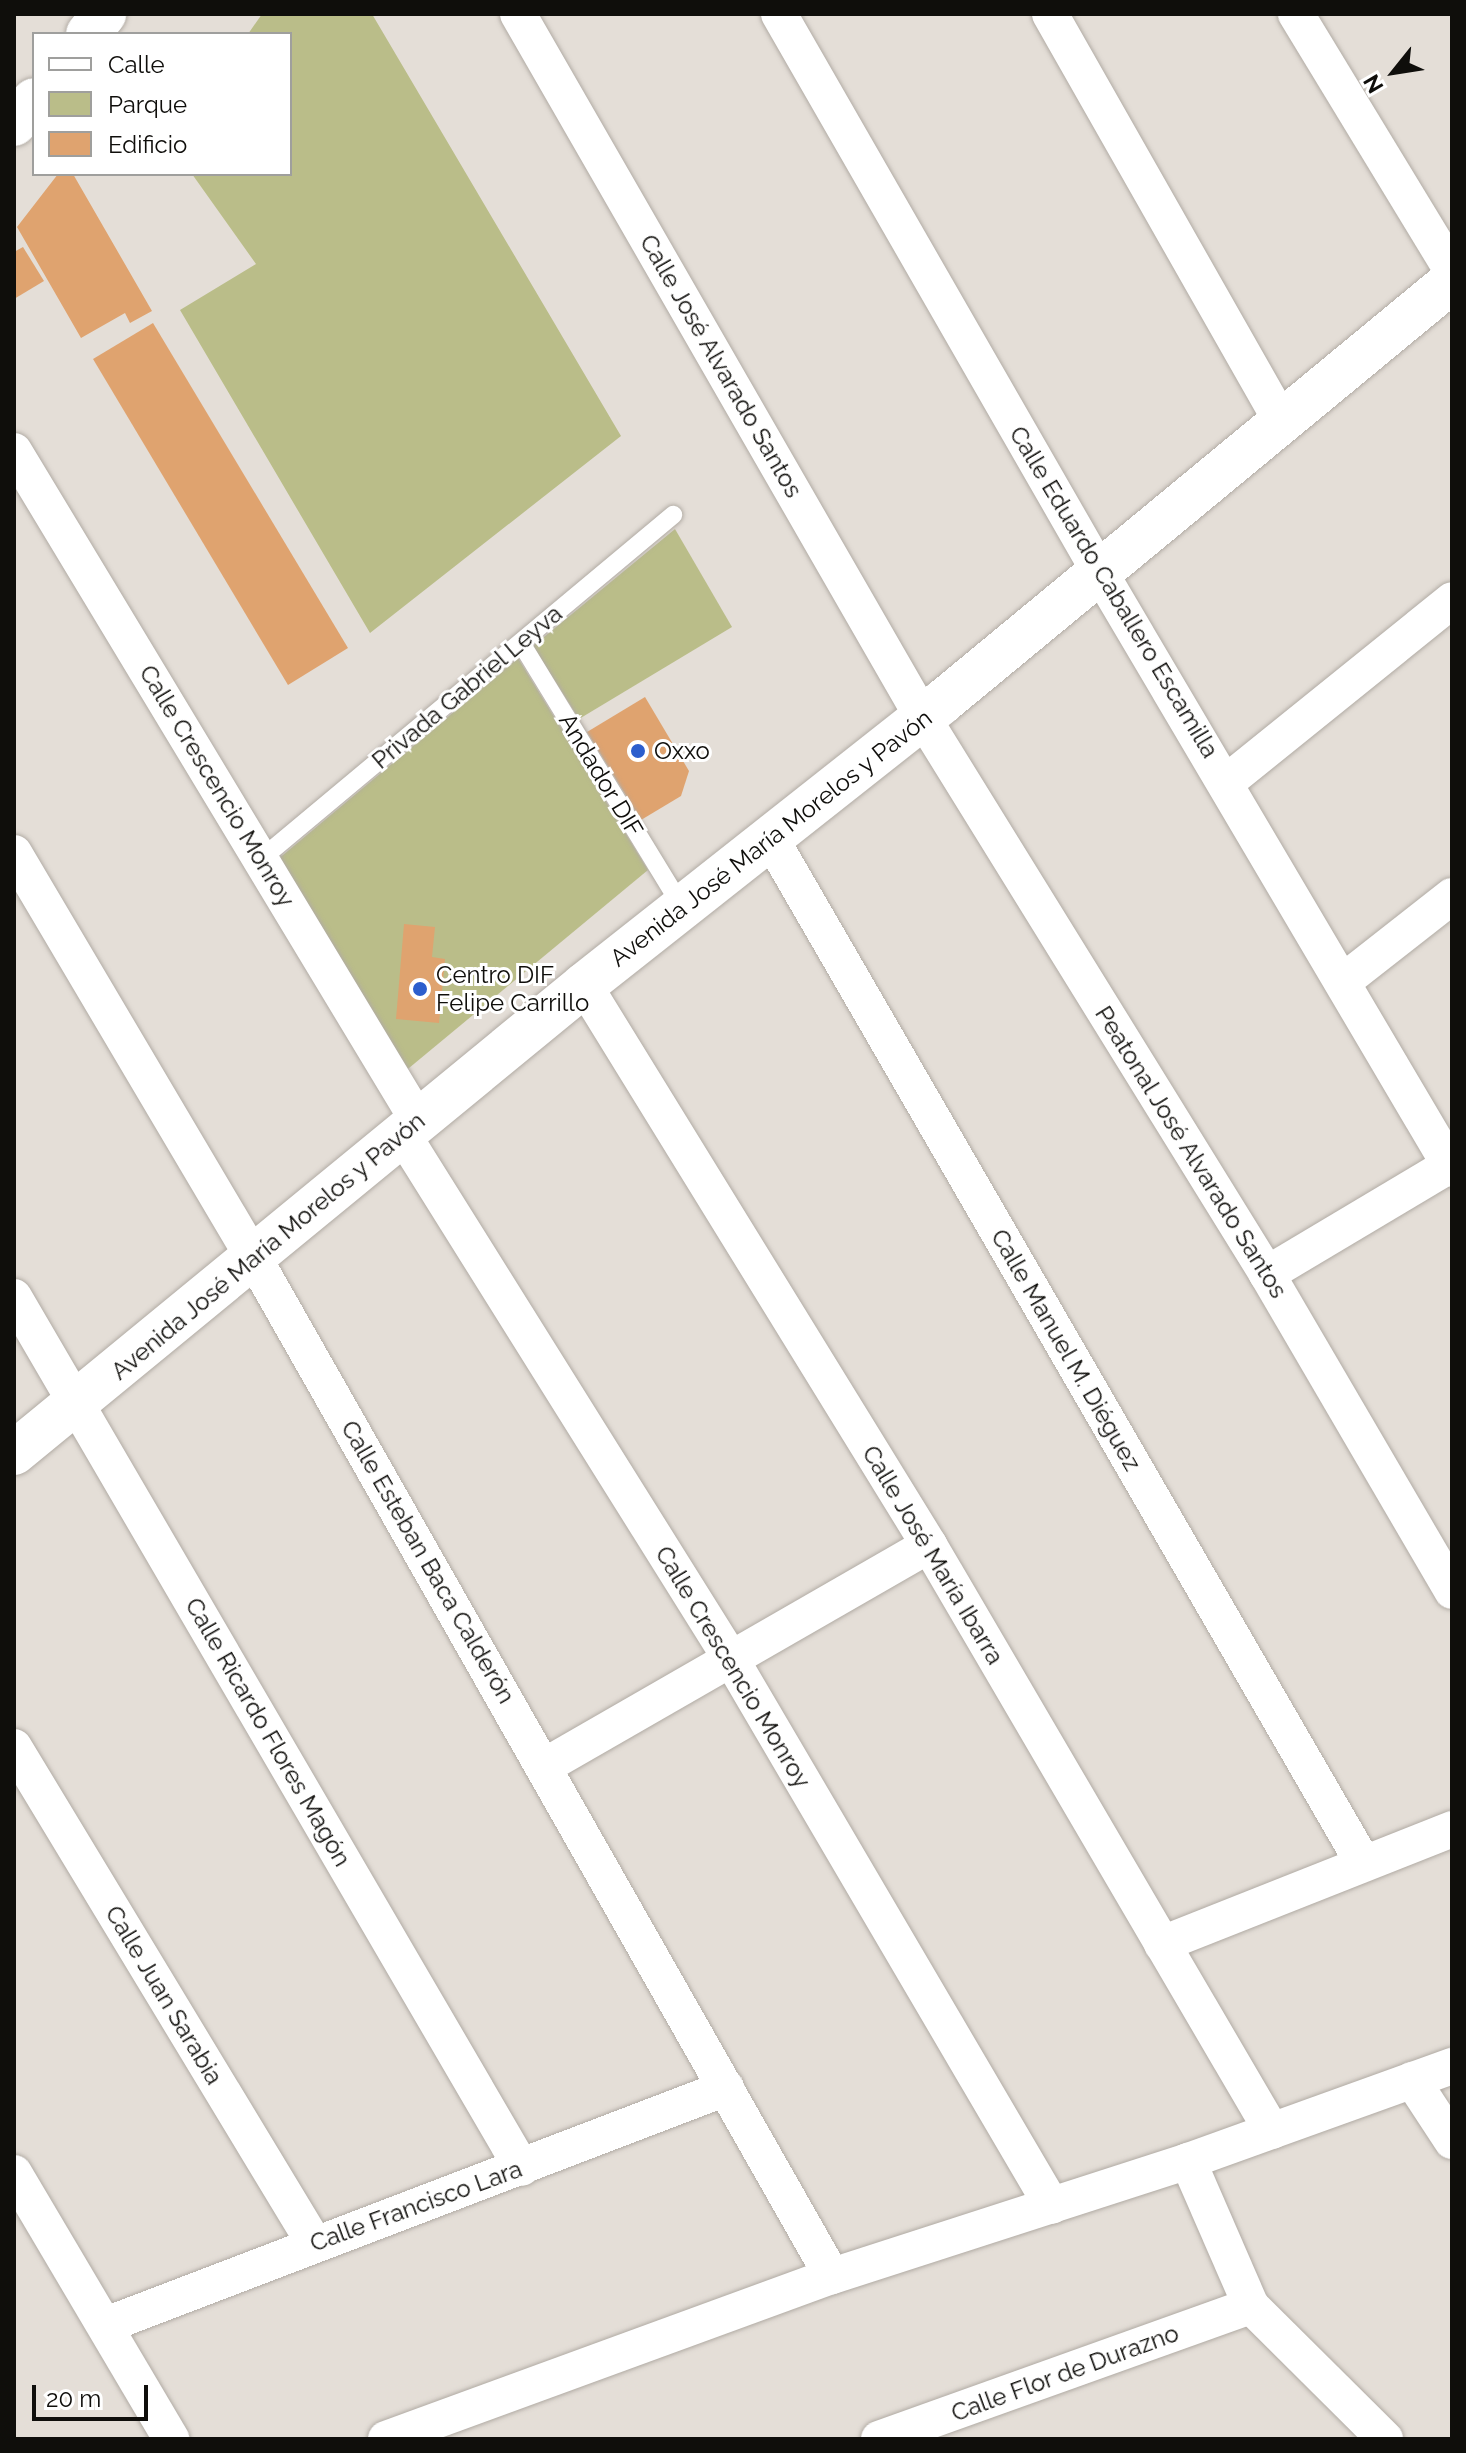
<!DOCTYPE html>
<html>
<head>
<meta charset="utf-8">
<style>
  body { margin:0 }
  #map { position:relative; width:1466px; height:2453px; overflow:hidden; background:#e4ded7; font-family:Raleway,sans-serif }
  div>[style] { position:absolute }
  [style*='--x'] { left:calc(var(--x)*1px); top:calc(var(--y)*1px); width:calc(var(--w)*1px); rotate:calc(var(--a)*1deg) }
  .green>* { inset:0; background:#babd89 }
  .building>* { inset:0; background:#dfa36f }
  .roads { filter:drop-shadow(0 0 2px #b1aba4) drop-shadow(0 0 2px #b1aba4) }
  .service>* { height:18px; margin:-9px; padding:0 9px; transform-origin:9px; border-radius:9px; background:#fff }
  .minor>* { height:36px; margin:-18px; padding:0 18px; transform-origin:18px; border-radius:18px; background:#fff }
  .tertiary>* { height:44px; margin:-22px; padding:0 22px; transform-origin:22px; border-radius:22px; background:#fff }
  .secondary>* { height:44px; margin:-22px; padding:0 22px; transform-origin:22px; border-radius:22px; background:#fff }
  .dots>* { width:22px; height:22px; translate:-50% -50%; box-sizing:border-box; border:4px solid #fff; border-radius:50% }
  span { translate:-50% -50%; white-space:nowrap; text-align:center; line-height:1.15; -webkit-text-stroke:6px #fff; paint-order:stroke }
  .street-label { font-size:24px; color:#0f0e0b }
  .poi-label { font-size:24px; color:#0f0e0b }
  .left { translate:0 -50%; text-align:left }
  .frame { position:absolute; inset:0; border:16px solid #0f0e0b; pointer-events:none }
  .legend { position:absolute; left:32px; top:32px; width:260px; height:144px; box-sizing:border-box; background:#fff; border:2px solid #9f9f9d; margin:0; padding:10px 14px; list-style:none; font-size:24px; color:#0f0e0b }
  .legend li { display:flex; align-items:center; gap:16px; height:40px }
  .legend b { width:40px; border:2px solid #9f9f9d }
  .north { position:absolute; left:1354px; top:32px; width:80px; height:80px; -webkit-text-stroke:6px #fff; paint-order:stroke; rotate:240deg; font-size:22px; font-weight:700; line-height:32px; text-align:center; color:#0f0e0b }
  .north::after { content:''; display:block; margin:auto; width:28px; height:36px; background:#0f0e0b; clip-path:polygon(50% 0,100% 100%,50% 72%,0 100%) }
  .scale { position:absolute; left:32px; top:2385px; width:116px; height:36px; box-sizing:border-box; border:4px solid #0f0e0b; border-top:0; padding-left:10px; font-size:24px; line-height:28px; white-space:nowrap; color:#0f0e0b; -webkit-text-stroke:6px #fff; paint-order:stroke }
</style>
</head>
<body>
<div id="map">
  <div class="green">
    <div style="clip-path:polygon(262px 14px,372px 14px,621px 436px,370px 633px,180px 310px,256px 264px,192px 174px,290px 174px,290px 34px,248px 34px)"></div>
    <div style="clip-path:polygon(675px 529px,732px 627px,579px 719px,533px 646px)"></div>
    <div style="clip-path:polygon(518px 658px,648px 870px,403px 1073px,277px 860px)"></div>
  </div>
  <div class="building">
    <div style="clip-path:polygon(58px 174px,73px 174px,152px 311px,130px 323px,125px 313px,81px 338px,17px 227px)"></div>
    <div style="clip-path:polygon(23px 247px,44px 281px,14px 299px,14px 252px)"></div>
    <div style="clip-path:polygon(153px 323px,348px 648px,288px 685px,93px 359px)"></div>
    <div style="clip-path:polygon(645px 697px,689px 771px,681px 796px,641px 820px,587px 732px)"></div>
    <div style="clip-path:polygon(404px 924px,435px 927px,432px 957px,445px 959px,439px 1023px,396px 1019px)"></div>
  </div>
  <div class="roads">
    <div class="service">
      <div style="--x:521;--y:643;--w:309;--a:58.6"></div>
      <div style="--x:261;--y:859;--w:537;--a:-39.86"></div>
    </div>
    <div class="minor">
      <div style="--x:518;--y:14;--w:812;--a:60.09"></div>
      <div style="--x:923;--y:718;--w:654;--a:58.25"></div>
      <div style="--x:1267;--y:1274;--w:367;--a:59.7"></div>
      <div style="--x:779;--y:14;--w:642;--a:60.12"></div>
      <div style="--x:1099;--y:571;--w:694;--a:59.45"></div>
      <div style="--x:1050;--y:14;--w:467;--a:60.4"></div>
      <div style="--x:1296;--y:14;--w:301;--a:58.7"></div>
      <div style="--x:14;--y:451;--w:784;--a:58.89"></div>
      <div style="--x:1228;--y:781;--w:288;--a:-38.9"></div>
      <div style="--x:771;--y:839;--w:1181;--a:59.96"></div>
      <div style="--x:14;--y:853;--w:473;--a:59.4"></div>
      <div style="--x:255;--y:1260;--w:1168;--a:60.41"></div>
      <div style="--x:1345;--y:980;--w:136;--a:-38.1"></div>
      <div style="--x:584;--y:985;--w:658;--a:58.36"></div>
      <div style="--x:929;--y:1545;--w:679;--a:59.66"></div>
      <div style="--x:403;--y:1135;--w:618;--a:57.96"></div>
      <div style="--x:731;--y:1659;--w:634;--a:59.59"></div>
      <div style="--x:1267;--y:1274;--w:213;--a:-30.8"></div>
      <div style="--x:14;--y:1297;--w:1008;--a:59.75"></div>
      <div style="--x:14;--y:1747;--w:580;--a:58.83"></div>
      <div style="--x:545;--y:1766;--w:443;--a:-29.9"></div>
      <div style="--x:1162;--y:1944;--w:312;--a:-21.6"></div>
      <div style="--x:1412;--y:2080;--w:73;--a:56.7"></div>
      <div style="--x:1188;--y:2161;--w:158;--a:66.5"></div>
      <div style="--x:1251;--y:2306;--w:189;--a:44.8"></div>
      <div style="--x:14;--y:2173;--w:309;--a:59.4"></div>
      <div style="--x:106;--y:2325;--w:664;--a:-20.92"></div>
      <div style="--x:386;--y:2439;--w:475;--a:-20.1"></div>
      <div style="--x:832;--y:2276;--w:374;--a:-17.9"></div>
      <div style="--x:1188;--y:2161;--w:281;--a:-19.8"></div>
      <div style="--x:879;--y:2439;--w:395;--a:-19.7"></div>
    </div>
    <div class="tertiary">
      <div style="--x:14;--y:1453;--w:738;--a:-39.39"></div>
      <div style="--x:584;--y:985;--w:455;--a:-38.3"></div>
      <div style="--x:941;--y:703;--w:663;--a:-39.55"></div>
    </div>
    <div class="secondary">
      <div style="--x:88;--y:34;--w:26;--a:-51"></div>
      <div style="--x:14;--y:124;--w:31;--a:-50"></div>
    </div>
  </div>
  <div class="dots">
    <div style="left:638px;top:751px;background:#2c5ecd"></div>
    <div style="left:420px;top:989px;background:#2c5ecd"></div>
  </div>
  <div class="street-label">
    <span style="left:721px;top:366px;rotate:60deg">Calle José Alvarado Santos</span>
    <span style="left:1114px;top:592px;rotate:59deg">Calle Eduardo Caballero Escamilla</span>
    <span style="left:467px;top:687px;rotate:-40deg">Privada Gabriel Leyva</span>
    <span style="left:601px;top:775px;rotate:59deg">Andador DIF</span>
    <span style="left:217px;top:786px;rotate:59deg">Calle Crescencio Monroy</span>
    <span style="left:771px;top:838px;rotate:-38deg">Avenida José María Morelos y Pavón</span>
    <span style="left:1191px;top:1152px;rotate:58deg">Peatonal José Alvarado Santos</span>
    <span style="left:268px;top:1246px;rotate:-40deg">Avenida José María Morelos y Pavón</span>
    <span style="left:1066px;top:1350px;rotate:60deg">Calle Manuel M. Diéguez</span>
    <span style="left:933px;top:1555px;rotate:59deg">Calle José María Ibarra</span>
    <span style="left:428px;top:1562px;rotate:60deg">Calle Esteban Baca Calderón</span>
    <span style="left:733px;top:1667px;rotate:59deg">Calle Crescencio Monroy</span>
    <span style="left:268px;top:1732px;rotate:60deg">Calle Ricardo Flores Magón</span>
    <span style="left:164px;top:1995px;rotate:59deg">Calle Juan Sarabia</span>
    <span style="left:416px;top:2206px;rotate:-20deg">Calle Francisco Lara</span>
    <span style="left:1065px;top:2373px;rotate:-20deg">Calle Flor de Durazno</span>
  </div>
  <div class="poi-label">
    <span class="left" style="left:654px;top:751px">Oxxo</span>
    <span class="left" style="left:436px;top:989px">Centro DIF<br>Felipe Carrillo</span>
  </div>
  <div class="frame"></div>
  <ul class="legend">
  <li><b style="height:10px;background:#fff"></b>Calle</li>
  <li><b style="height:22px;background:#babd89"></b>Parque</li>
  <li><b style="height:22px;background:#dfa36f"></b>Edificio</li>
  </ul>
  <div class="north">N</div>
  <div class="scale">20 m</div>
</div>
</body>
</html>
